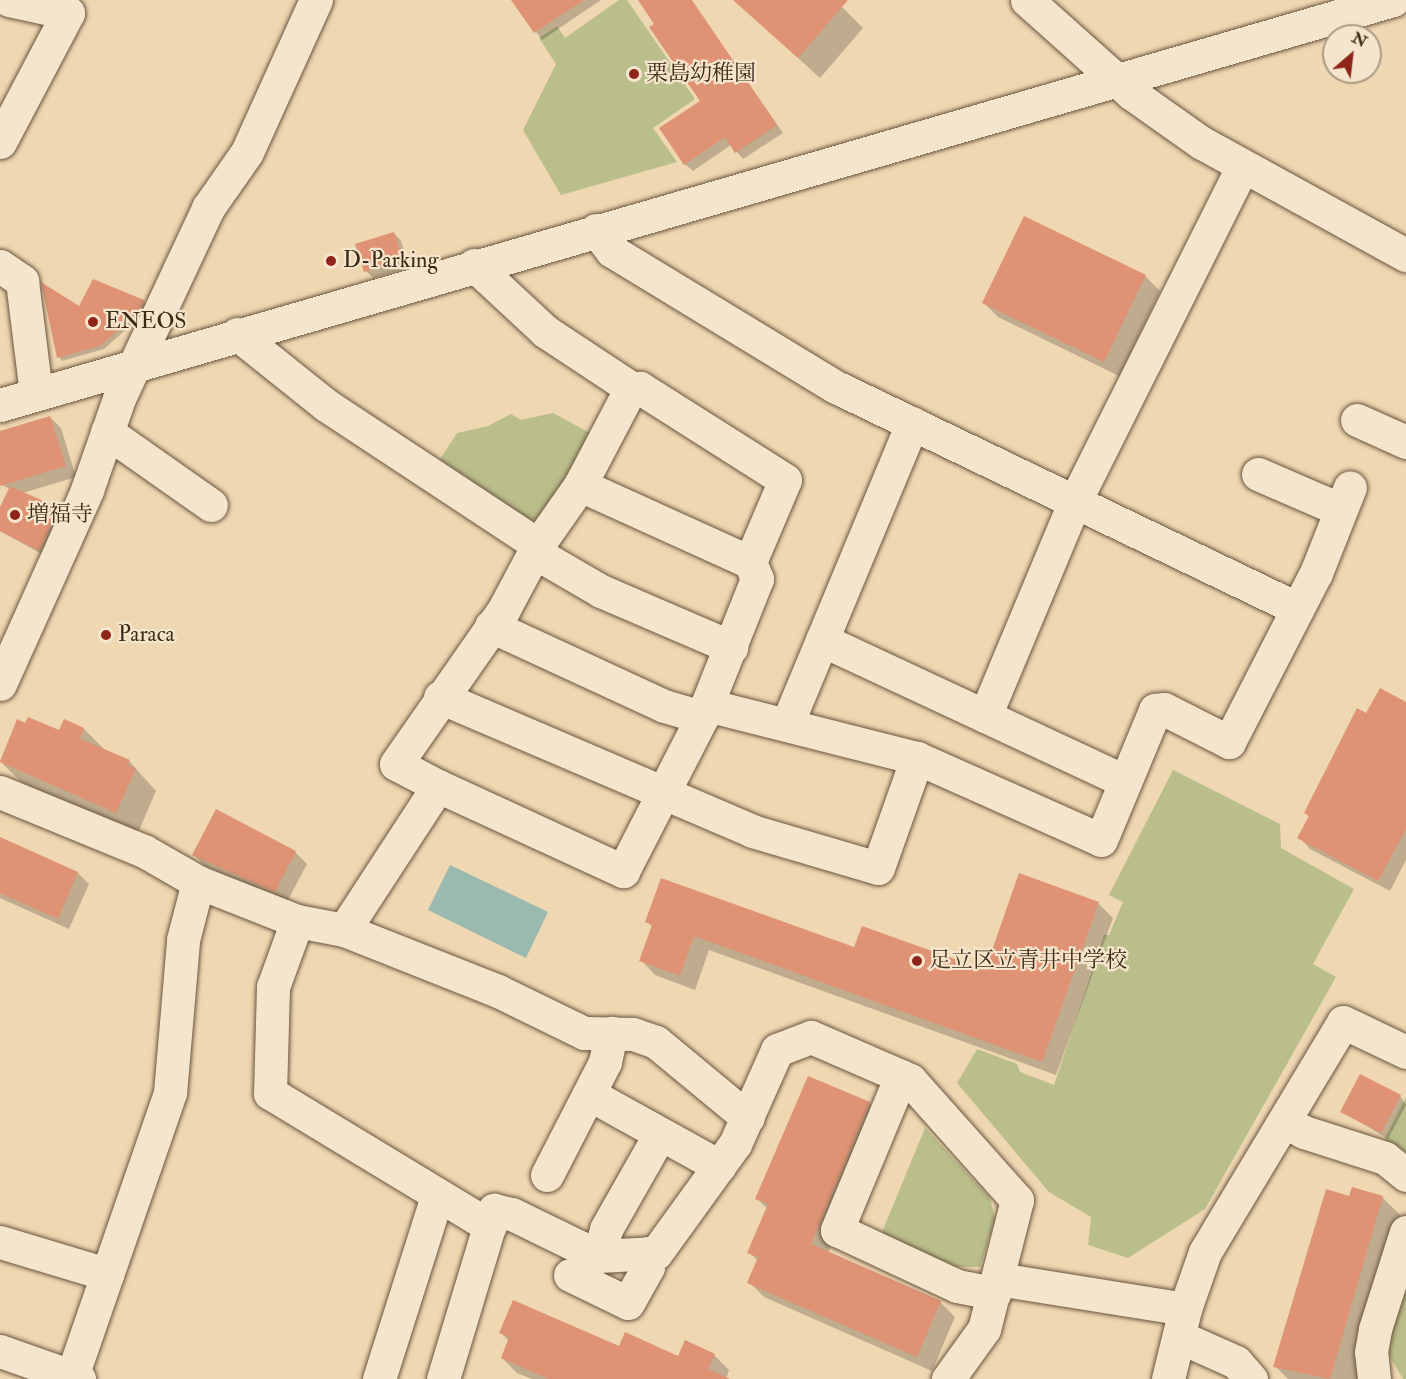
<!DOCTYPE html>
<html>
<head>
<meta charset="utf-8">
<style>
  body { margin:0 }
  #map { position:relative; width:1406px; height:1379px; overflow:hidden; background:#efd7b2; font-family:"IM FELL Double Pica","Noto Serif JP",serif }
  div>[style] { position:absolute }
  [style*='--x'] { left:calc(var(--x)*1px); top:calc(var(--y)*1px); width:calc(var(--w)*1px); rotate:calc(var(--a)*1deg) }
  .green>* { inset:0; background:#babe8b }
  .water>* { inset:0; background:#9ab9af }
  .shadow>* { inset:0; background:#0003 }
  .building>* { inset:0; background:#df9274 }
  .roads { filter:drop-shadow(0 0 2px #6a553e) drop-shadow(0 0 2px #6a553e) }
  .minor>* { height:33px; margin:-16.5px; padding:0 16.5px; transform-origin:16.5px; border-radius:16.5px; background:#f5e5cd }
  .dots>* { width:16px; height:16px; translate:-50% -50%; box-sizing:border-box; border:3px solid #f5e5cd; border-radius:50% }
  span { translate:-50% -50%; white-space:nowrap; text-align:center; line-height:1.15; -webkit-text-stroke:4.5px #f5e5cd; paint-order:stroke }
  .poi-label { font-size:22px; color:#3e2a17 }
  .left { translate:0 -50%; text-align:left }
  .north { position:absolute; left:1322px; top:24px; width:60px; height:60px; box-sizing:border-box; background:#f5e5cd; border:2px solid #ac9a84; border-radius:50%; rotate:28deg; font-size:16px; font-weight:700; line-height:24px; text-align:center; color:#3e2a17 }
  .north::after { content:''; display:block; margin:auto; width:21px; height:27px; background:#8f2418; clip-path:polygon(50% 0,100% 100%,50% 72%,0 100%) }
</style>
</head>
<body>
<div id="map">
  <div class="green">
    <div style="clip-path:polygon(619px 0,627px 0,695px 99px,653px 128px,677px 162px,561px 195px,523px 130px,556px 64px,539px 38px,557px 26px,565px 38px)"></div>
    <div style="clip-path:polygon(553px 413px,594px 435px,546px 516px,528px 521px,440px 459px,457px 433px,488px 426px,511px 414px,521px 420px)"></div>
    <div style="clip-path:polygon(1173px 770px,1280px 824px,1281px 848px,1354px 889px,1313px 964px,1336px 977px,1205px 1209px,1128px 1258px,1088px 1245px,1091px 1217px,1049px 1192px,957px 1083px,977px 1049px,1017px 1064px,1020px 1072px,1054px 1085px,1104px 935px,1109px 935px,1123px 902px,1109px 895px)"></div>
    <div style="clip-path:polygon(1406px 1097px,1406px 1152px,1384px 1140px)"></div>
    <div style="clip-path:polygon(925px 1128px,990px 1198px,995px 1219px,980px 1267px,950px 1267px,880px 1237px)"></div>
    <div style="clip-path:polygon(1406px 1275px,1406px 1379px,1403px 1379px,1388px 1353px,1389px 1327px)"></div>
  </div>
  <div class="water">
    <div style="clip-path:polygon(450px 865px,548px 912px,526px 958px,428px 910px)"></div>
  </div>
  <div class="shadow">
    <div style="clip-path:polygon(513px 0,601px 0,542px 40px)"></div>
    <div style="clip-path:polygon(639px 0,691px 0,783px 133px,743px 159px,731px 145px,693px 171px,685px 164px,702px 101px)"></div>
    <div style="clip-path:polygon(745px 0,835px 0,863px 28px,820px 78px,740px 5px)"></div>
    <div style="clip-path:polygon(1024px 218px,1145px 276px,1160px 291px,1119px 376px,998px 317px,983px 302px)"></div>
    <div style="clip-path:polygon(394px 233px,401px 241px,409px 267px,373px 278px,366px 271px)"></div>
    <div style="clip-path:polygon(143px 301px,147px 305px,141px 316px,104px 349px,62px 361px,59px 357px,80px 308px)"></div>
    <div style="clip-path:polygon(50px 417px,61px 428px,76px 477px,23px 493px,65px 516px,47px 557px,0 531px,0 511px,10px 489px,0 484px,0 432px)"></div>
    <div style="clip-path:polygon(1406px 703px,1406px 860px,1390px 891px,1310px 849px,1299px 837px,1367px 715px)"></div>
    <div style="clip-path:polygon(17px 721px,60px 732px,84px 729px,106px 751px,129px 761px,156px 791px,138px 833px,21px 782px,0 761px)"></div>
    <div style="clip-path:polygon(216px 811px,295px 852px,307px 864px,287px 902px,205px 866px,194px 855px)"></div>
    <div style="clip-path:polygon(0 839px,78px 873px,89px 884px,69px 929px,0 898px)"></div>
    <div style="clip-path:polygon(1098px 903px,1113px 918px,1056px 1075px,709px 950px,695px 990px,655px 975px,641px 960px,653px 927px,647px 922px,855px 949px,986px 972px)"></div>
    <div style="clip-path:polygon(1400px 1096px,1406px 1105px,1388px 1139px,1342px 1111px)"></div>
    <div style="clip-path:polygon(869px 1103px,884px 1118px,828px 1253px,940px 1302px,955px 1317px,932px 1371px,764px 1297px,749px 1282px,758px 1261px,749px 1252px,768px 1209px,757px 1199px)"></div>
    <div style="clip-path:polygon(1353px 1189px,1383px 1198px,1404px 1219px,1359px 1379px,1288px 1379px,1275px 1366px)"></div>
    <div style="clip-path:polygon(501px 1333px,679px 1358px,714px 1355px,729px 1370px,726px 1379px,532px 1379px,517px 1373px,502px 1358px,509px 1341px)"></div>
  </div>
  <div class="building">
    <div style="clip-path:polygon(511px 0,584px 0,534px 33px)"></div>
    <div style="clip-path:polygon(638px 0,692px 0,777px 125px,735px 153px,725px 137px,684px 165px,659px 128px,700px 101px,649px 27px,654px 24px)"></div>
    <div style="clip-path:polygon(733px 0,848px 0,798px 58px)"></div>
    <div style="clip-path:polygon(1024px 216px,1146px 275px,1104px 362px,982px 303px)"></div>
    <div style="clip-path:polygon(394px 232px,403px 260px,364px 272px,355px 244px)"></div>
    <div style="clip-path:polygon(93px 279px,144px 300px,138px 313px,100px 346px,57px 358px,41px 282px,79px 306px)"></div>
    <div style="clip-path:polygon(50px 416px,66px 466px,0 486px,0 431px)"></div>
    <div style="clip-path:polygon(10px 486px,59px 508px,39px 551px,0 531px,0 507px)"></div>
    <div style="clip-path:polygon(1380px 688px,1406px 702px,1406px 829px,1378px 881px,1297px 838px,1309px 816px,1304px 813px,1357px 708px,1366px 713px)"></div>
    <div style="clip-path:polygon(28px 717px,59px 730px,64px 719px,84px 728px,80px 739px,130px 760px,128px 765px,136px 768px,116px 813px,0 762px,17px 719px,25px 723px)"></div>
    <div style="clip-path:polygon(216px 809px,296px 851px,275px 892px,192px 855px)"></div>
    <div style="clip-path:polygon(0 837px,78px 872px,58px 919px,0 893px)"></div>
    <div style="clip-path:polygon(1019px 873px,1099px 902px,1042px 1062px,694px 936px,680px 976px,639px 961px,652px 925px,645px 922px,661px 878px,854px 947px,862px 926px,985px 970px)"></div>
    <div style="clip-path:polygon(1360px 1074px,1401px 1095px,1381px 1133px,1340px 1112px)"></div>
    <div style="clip-path:polygon(808px 1076px,870px 1102px,811px 1244px,941px 1301px,917px 1357px,747px 1283px,758px 1257px,747px 1253px,768px 1204px,755px 1199px)"></div>
    <div style="clip-path:polygon(1352px 1187px,1383px 1196px,1330px 1379px,1273px 1367px,1326px 1189px,1349px 1196px)"></div>
    <div style="clip-path:polygon(513px 1300px,619px 1346px,625px 1332px,678px 1356px,685px 1340px,715px 1354px,708px 1369px,730px 1379px,549px 1379px,501px 1358px,509px 1337px,499px 1333px)"></div>
  </div>
  <div class="roads">
    <div class="minor">
      <div style="--x:1027;--y:0;--w:140;--a:41.8"></div>
      <div style="--x:1131;--y:93;--w:87;--a:35.2"></div>
      <div style="--x:1202;--y:143;--w:233;--a:28.8"></div>
      <div style="--x:0;--y:142;--w:146;--a:-62.2"></div>
      <div style="--x:68;--y:13;--w:60;--a:-167.6"></div>
      <div style="--x:596;--y:230;--w:26;--a:53"></div>
      <div style="--x:612;--y:251;--w:262;--a:31.3"></div>
      <div style="--x:836;--y:387;--w:510;--a:25.66"></div>
      <div style="--x:0;--y:266;--w:27;--a:34"></div>
      <div style="--x:22;--y:281;--w:114;--a:82.9"></div>
      <div style="--x:237;--y:334;--w:114;--a:38.6"></div>
      <div style="--x:326;--y:405;--w:254;--a:33.4"></div>
      <div style="--x:0;--y:405;--w:1451;--a:-16.21"></div>
      <div style="--x:1357;--y:420;--w:54;--a:24.2"></div>
      <div style="--x:107;--y:432;--w:127;--a:35.1"></div>
      <div style="--x:1258;--y:474;--w:90;--a:23.4"></div>
      <div style="--x:580;--y:485;--w:187;--a:24.4"></div>
      <div style="--x:534;--y:552;--w:78;--a:30.2"></div>
      <div style="--x:601;--y:591;--w:142;--a:23.3"></div>
      <div style="--x:491;--y:626;--w:191;--a:24.8"></div>
      <div style="--x:664;--y:706;--w:40;--a:16"></div>
      <div style="--x:822;--y:640;--w:334;--a:25"></div>
      <div style="--x:0;--y:684;--w:213;--a:-65.8"></div>
      <div style="--x:87;--y:490;--w:100;--a:-70.7"></div>
      <div style="--x:120;--y:396;--w:208;--a:-64.9"></div>
      <div style="--x:208;--y:208;--w:68;--a:-55.1"></div>
      <div style="--x:247;--y:152;--w:167;--a:-65.6"></div>
      <div style="--x:440;--y:697;--w:340;--a:23.2"></div>
      <div style="--x:752;--y:831;--w:131;--a:16.4"></div>
      <div style="--x:878;--y:868;--w:117;--a:-70.5"></div>
      <div style="--x:707;--y:705;--w:217;--a:14.2"></div>
      <div style="--x:917;--y:758;--w:201;--a:24"></div>
      <div style="--x:1101;--y:840;--w:141;--a:-67.4"></div>
      <div style="--x:1155;--y:710;--w:9;--a:-6"></div>
      <div style="--x:1164;--y:709;--w:73;--a:26.9"></div>
      <div style="--x:1229;--y:742;--w:190;--a:-62.8"></div>
      <div style="--x:1316;--y:573;--w:92;--a:-68.4"></div>
      <div style="--x:985;--y:716;--w:231;--a:-67.3"></div>
      <div style="--x:1074;--y:503;--w:376;--a:-63.4"></div>
      <div style="--x:787;--y:724;--w:326;--a:-67.4"></div>
      <div style="--x:438;--y:786;--w:204;--a:24.7"></div>
      <div style="--x:623;--y:871;--w:173;--a:-62.8"></div>
      <div style="--x:702;--y:717;--w:149;--a:-68.3"></div>
      <div style="--x:757;--y:579;--w:18;--a:-112"></div>
      <div style="--x:750;--y:562;--w:89;--a:-66.9"></div>
      <div style="--x:785;--y:480;--w:172;--a:-147.6"></div>
      <div style="--x:640;--y:388;--w:9;--a:180"></div>
      <div style="--x:0;--y:792;--w:156;--a:22.3"></div>
      <div style="--x:144;--y:851;--w:62;--a:29.9"></div>
      <div style="--x:198;--y:882;--w:106;--a:21.5"></div>
      <div style="--x:297;--y:921;--w:48;--a:10.8"></div>
      <div style="--x:344;--y:930;--w:166;--a:21.6"></div>
      <div style="--x:498;--y:991;--w:96;--a:26"></div>
      <div style="--x:584;--y:1033;--w:49;--a:1.2"></div>
      <div style="--x:633;--y:1034;--w:24;--a:19"></div>
      <div style="--x:656;--y:1042;--w:119;--a:39.6"></div>
      <div style="--x:297;--y:921;--w:70;--a:110"></div>
      <div style="--x:273;--y:987;--w:106;--a:91.6"></div>
      <div style="--x:270;--y:1093;--w:257;--a:31.2"></div>
      <div style="--x:344;--y:930;--w:172;--a:-56.9"></div>
      <div style="--x:438;--y:786;--w:47;--a:-152.4"></div>
      <div style="--x:396;--y:764;--w:189;--a:-55.1"></div>
      <div style="--x:504;--y:609;--w:72;--a:-62"></div>
      <div style="--x:538;--y:545;--w:73;--a:-55"></div>
      <div style="--x:580;--y:485;--w:110;--a:-62.3"></div>
      <div style="--x:631;--y:388;--w:103;--a:-146.5"></div>
      <div style="--x:545;--y:331;--w:97;--a:-137.1"></div>
      <div style="--x:901;--y:1076;--w:167;--a:112.6"></div>
      <div style="--x:837;--y:1230;--w:132;--a:25"></div>
      <div style="--x:957;--y:1286;--w:38;--a:11"></div>
      <div style="--x:589;--y:1094;--w:149;--a:29"></div>
      <div style="--x:1284;--y:1121;--w:23;--a:29"></div>
      <div style="--x:1304;--y:1132;--w:85;--a:17.8"></div>
      <div style="--x:1385;--y:1158;--w:27;--a:39"></div>
      <div style="--x:547;--y:1175;--w:127;--a:-62.8"></div>
      <div style="--x:605;--y:1062;--w:30;--a:-78"></div>
      <div style="--x:0;--y:1242;--w:112;--a:16.7"></div>
      <div style="--x:598;--y:1256;--w:28;--a:-73"></div>
      <div style="--x:606;--y:1229;--w:109;--a:-60.4"></div>
      <div style="--x:570;--y:1275;--w:64;--a:25.8"></div>
      <div style="--x:628;--y:1303;--w:41;--a:-60.9"></div>
      <div style="--x:648;--y:1267;--w:14;--a:-90"></div>
      <div style="--x:998;--y:1279;--w:189;--a:9.1"></div>
      <div style="--x:1180;--y:1337;--w:61;--a:24.1"></div>
      <div style="--x:1236;--y:1362;--w:23;--a:49"></div>
      <div style="--x:0;--y:1351;--w:84;--a:19.5"></div>
      <div style="--x:72;--y:1376;--w:299;--a:-70.9"></div>
      <div style="--x:170;--y:1093;--w:154;--a:-85.1"></div>
      <div style="--x:183;--y:940;--w:60;--a:-75.5"></div>
      <div style="--x:379;--y:1379;--w:192;--a:-72.4"></div>
      <div style="--x:443;--y:1379;--w:177;--a:-73.2"></div>
      <div style="--x:494;--y:1210;--w:18;--a:13"></div>
      <div style="--x:512;--y:1214;--w:96;--a:26"></div>
      <div style="--x:598;--y:1256;--w:58;--a:-3"></div>
      <div style="--x:656;--y:1253;--w:135;--a:-54.1"></div>
      <div style="--x:735;--y:1144;--w:103;--a:-65.9"></div>
      <div style="--x:777;--y:1050;--w:36;--a:-21"></div>
      <div style="--x:811;--y:1037;--w:108;--a:23.5"></div>
      <div style="--x:910;--y:1080;--w:161;--a:48.3"></div>
      <div style="--x:1017;--y:1200;--w:133;--a:104.3"></div>
      <div style="--x:984;--y:1329;--w:62;--a:125.8"></div>
      <div style="--x:1168;--y:1379;--w:72;--a:-76.3"></div>
      <div style="--x:1185;--y:1309;--w:60;--a:-70.7"></div>
      <div style="--x:1205;--y:1252;--w:268;--a:-59"></div>
      <div style="--x:1343;--y:1022;--w:70;--a:25.5"></div>
      <div style="--x:1374;--y:1379;--w:27;--a:-96"></div>
      <div style="--x:1371;--y:1352;--w:23;--a:-80"></div>
      <div style="--x:1375;--y:1329;--w:102;--a:-72.3"></div>
    </div>
  </div>
  <div class="dots">
    <div style="left:634px;top:74px;background:#8f2418"></div>
    <div style="left:331px;top:261px;background:#8f2418"></div>
    <div style="left:93px;top:322px;background:#8f2418"></div>
    <div style="left:15px;top:515px;background:#8f2418"></div>
    <div style="left:106px;top:635px;background:#8f2418"></div>
    <div style="left:917px;top:961px;background:#8f2418"></div>
  </div>
  <div class="poi-label">
    <span class="left" style="left:646px;top:74px">栗島幼稚園</span>
    <span class="left" style="left:343px;top:261px">D-Parking</span>
    <span class="left" style="left:105px;top:322px">ENEOS</span>
    <span class="left" style="left:27px;top:515px">増福寺</span>
    <span class="left" style="left:118px;top:635px">Paraca</span>
    <span class="left" style="left:929px;top:961px">足立区立青井中学校</span>
  </div>
  <div class="north">N</div>
</div>
</body>
</html>
